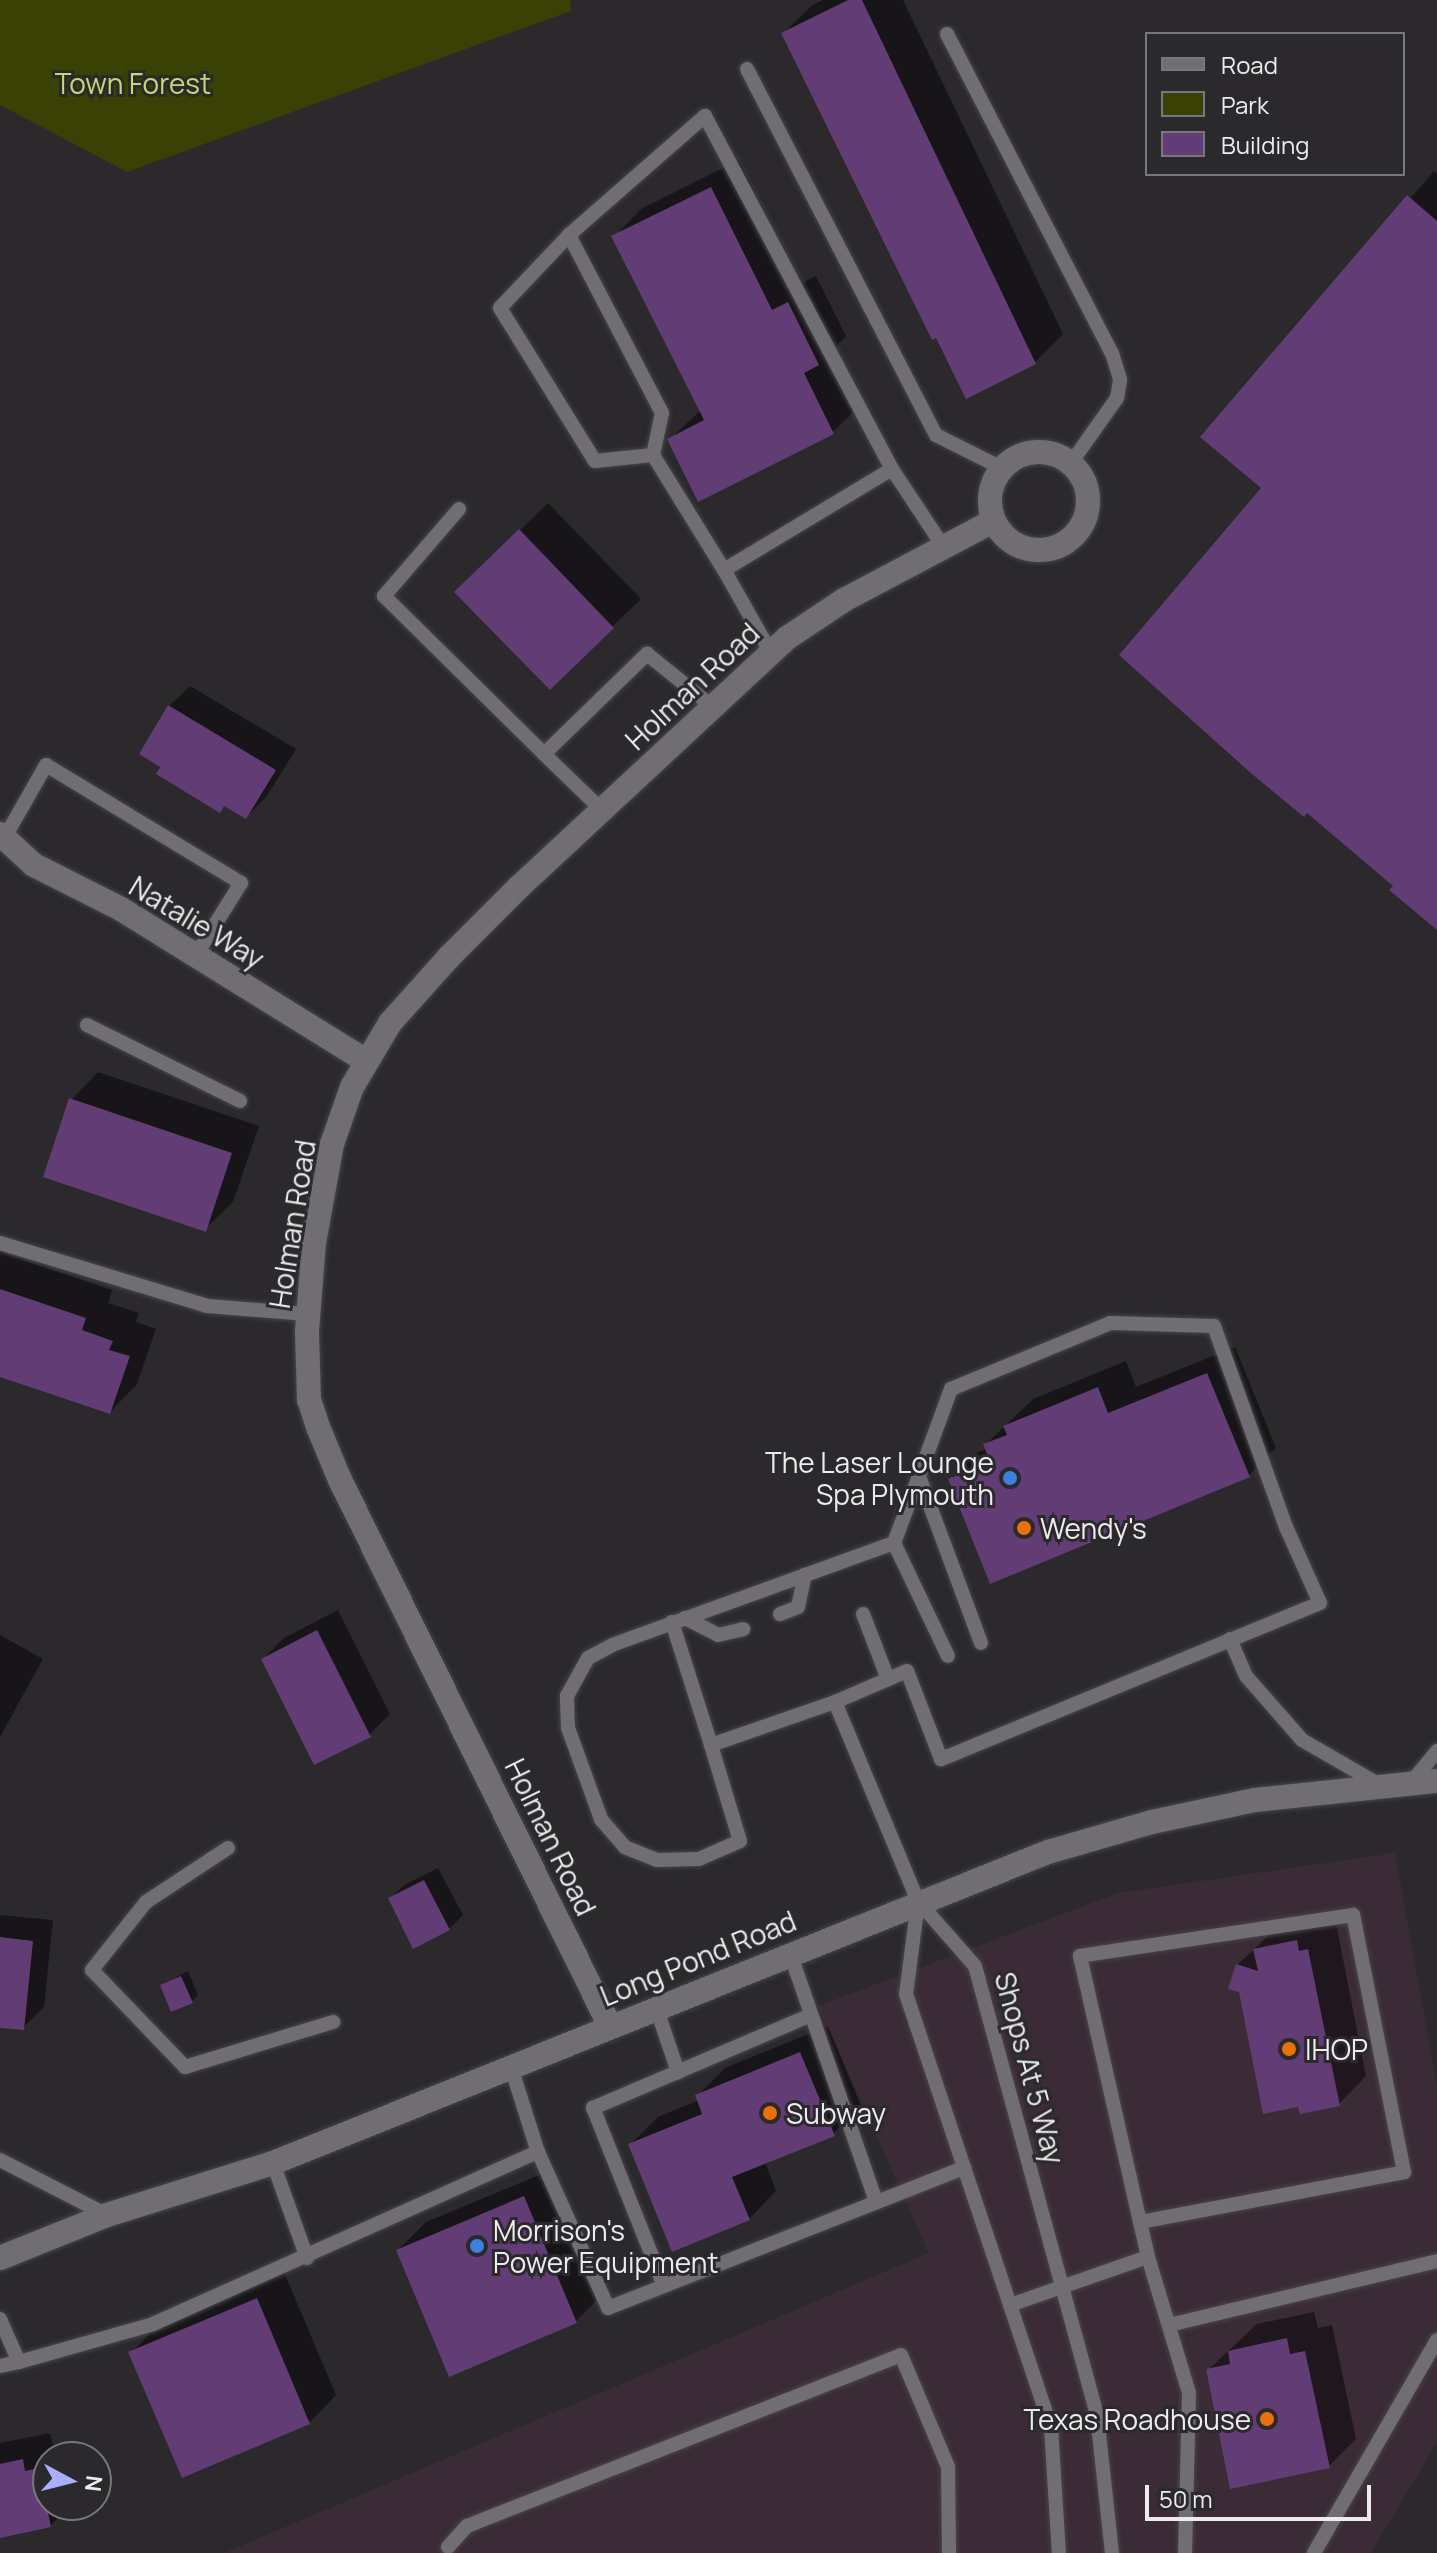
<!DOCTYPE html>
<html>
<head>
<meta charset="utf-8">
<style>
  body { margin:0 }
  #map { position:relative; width:1437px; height:2553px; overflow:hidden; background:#2b292c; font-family:Manrope,sans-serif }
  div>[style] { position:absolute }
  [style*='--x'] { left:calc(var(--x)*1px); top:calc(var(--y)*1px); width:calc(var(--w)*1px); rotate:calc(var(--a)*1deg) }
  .commercial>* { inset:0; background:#3b2b37 }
  .green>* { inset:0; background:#394105 }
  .shadow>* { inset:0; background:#0007 }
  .building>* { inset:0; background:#613c75 }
  .roads { filter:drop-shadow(0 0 2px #474548) drop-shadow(0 0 2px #474548) }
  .service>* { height:14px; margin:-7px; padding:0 7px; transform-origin:7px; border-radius:7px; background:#716e73 }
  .minor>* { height:24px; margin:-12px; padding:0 12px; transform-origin:12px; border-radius:12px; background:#716e73 }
  .minor>.ring { margin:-12px; padding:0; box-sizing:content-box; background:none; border:24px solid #716e73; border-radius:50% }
  .tertiary>* { height:24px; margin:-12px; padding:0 12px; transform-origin:12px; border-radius:12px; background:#716e73 }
  .dots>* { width:22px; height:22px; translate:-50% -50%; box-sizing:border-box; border:4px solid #2b292c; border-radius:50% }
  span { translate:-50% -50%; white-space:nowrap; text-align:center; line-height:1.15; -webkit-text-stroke:6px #2b292c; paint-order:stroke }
  .park-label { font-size:28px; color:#c5d872 }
  .street-label { font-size:28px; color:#ecebed }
  .poi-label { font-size:28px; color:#ecebed }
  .right { translate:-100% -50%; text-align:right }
  .left { translate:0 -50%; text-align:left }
  .legend { position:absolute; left:1145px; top:32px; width:260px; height:144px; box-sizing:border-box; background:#2b292c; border:2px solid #787779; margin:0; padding:10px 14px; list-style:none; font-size:24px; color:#ecebed }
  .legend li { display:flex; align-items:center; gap:16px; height:40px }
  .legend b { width:40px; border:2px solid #787779 }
  .north { position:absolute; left:32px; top:2441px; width:80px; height:80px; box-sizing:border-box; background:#2b292c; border:2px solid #787779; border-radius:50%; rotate:97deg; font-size:22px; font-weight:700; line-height:32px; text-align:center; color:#ecebed }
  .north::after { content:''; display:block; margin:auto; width:28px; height:36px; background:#a8b0fc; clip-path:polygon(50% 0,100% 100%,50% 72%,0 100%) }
  .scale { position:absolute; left:1145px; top:2485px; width:226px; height:36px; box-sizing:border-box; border:4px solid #ecebed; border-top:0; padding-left:10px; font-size:24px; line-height:28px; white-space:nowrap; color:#ecebed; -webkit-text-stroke:6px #2b292c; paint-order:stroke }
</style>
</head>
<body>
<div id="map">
  <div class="commercial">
    <div style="clip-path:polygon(1395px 1853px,1437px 2085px,1437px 2442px,1371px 2553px,224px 2553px,929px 2253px,818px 2006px,1118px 1893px)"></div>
  </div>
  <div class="green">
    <div style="clip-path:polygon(0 0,570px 0,571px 11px,127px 172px,0 105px)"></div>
  </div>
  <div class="shadow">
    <div style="clip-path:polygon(823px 0,903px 0,1063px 334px,1035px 362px,967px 397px,783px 34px,811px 6px)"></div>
    <div style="clip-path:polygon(739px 160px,800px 284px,816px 276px,846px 336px,833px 349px,861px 404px,833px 432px,669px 440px,701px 410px,614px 237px,641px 209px)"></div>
    <div style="clip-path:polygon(1434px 171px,1437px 173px,1437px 928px,1395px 885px,1264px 488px,1203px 437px)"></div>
    <div style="clip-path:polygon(548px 503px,641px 599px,550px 687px,485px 564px)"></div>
    <div style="clip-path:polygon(190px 686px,296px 749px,267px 796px,246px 817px,163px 766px,169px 706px)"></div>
    <div style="clip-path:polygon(98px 1072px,259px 1126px,233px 1202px,205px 1229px,71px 1100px)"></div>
    <div style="clip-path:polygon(0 1252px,112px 1290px,108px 1303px,139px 1313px,136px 1322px,156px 1329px,137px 1384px,110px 1412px,0 1374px)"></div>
    <div style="clip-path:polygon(1235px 1347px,1276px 1448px,1249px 1475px,950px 1480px,978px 1452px,986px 1449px,985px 1445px,1033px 1399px,1126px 1361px,1136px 1387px)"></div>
    <div style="clip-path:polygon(338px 1610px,390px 1714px,369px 1735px,263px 1659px,284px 1638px)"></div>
    <div style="clip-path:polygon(0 1635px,43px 1659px,0 1737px)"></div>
    <div style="clip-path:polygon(438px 1868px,463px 1915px,449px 1929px,390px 1899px,404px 1885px)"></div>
    <div style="clip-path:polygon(0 1915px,53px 1920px,44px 2007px,23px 2028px,0 2026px)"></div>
    <div style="clip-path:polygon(1283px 1922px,1336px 1923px,1366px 2076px,1339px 2104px,1237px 1965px)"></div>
    <div style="clip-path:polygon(188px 1971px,198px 1995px,191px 2002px,162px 1985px)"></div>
    <div style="clip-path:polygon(828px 2026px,861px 2106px,833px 2134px,765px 2162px,776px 2191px,749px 2219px,630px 2145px,658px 2117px,699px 2100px,697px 2096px,725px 2068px)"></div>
    <div style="clip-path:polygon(551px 2170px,603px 2294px,576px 2321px,398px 2250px,426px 2222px)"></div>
    <div style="clip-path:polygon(284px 2272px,336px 2395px,309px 2423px,131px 2353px,158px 2325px)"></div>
    <div style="clip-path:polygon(1314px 2312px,1318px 2328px,1332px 2325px,1356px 2439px,1329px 2466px,1208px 2370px,1257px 2324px)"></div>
    <div style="clip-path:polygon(50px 2433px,53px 2445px,66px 2442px,69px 2457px,48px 2457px,48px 2505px,71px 2505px,50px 2526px,0 2536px,0 2443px)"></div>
  </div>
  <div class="building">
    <div style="clip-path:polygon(848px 0,862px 0,1036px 364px,966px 399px,936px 338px,932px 340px,781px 33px)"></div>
    <div style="clip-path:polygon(711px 187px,772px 310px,788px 302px,819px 365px,804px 373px,834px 434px,698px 502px,667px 439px,704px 420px,611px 236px)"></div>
    <div style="clip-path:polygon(1407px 195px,1437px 221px,1437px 930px,1389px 890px,1393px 886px,1307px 813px,1304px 817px,1252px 774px,1119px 655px,1261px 488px,1200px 437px)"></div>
    <div style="clip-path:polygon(519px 529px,614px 628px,550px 690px,454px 592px)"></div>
    <div style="clip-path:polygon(168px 705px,276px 770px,246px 819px,224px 806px,220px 813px,156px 774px,160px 767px,139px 754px)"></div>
    <div style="clip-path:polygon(69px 1098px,232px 1153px,206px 1232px,43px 1177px)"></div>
    <div style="clip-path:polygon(0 1289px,86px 1318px,82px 1330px,113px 1341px,109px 1350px,130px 1356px,110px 1414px,0 1377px)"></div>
    <div style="clip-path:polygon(1207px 1373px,1250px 1477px,990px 1584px,948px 1479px,990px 1462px,983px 1444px,1007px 1435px,1003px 1426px,1098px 1387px,1108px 1413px)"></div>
    <div style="clip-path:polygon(317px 1630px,371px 1737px,314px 1765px,261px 1659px)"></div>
    <div style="clip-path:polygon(424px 1880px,450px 1930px,413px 1949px,388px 1898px)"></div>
    <div style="clip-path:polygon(0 1937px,33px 1941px,24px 2030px,0 2028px)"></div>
    <div style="clip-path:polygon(1297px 1940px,1299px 1951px,1308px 1949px,1340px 2106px,1300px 2114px,1298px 2107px,1263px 2114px,1239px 1992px,1228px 1989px,1236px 1964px,1258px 1971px,1253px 1949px)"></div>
    <div style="clip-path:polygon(181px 1976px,193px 2003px,171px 2012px,160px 1985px)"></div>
    <div style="clip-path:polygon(800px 2052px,835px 2136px,732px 2177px,750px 2220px,672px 2252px,628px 2144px,702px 2114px,695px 2095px)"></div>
    <div style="clip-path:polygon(524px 2196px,577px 2323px,449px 2377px,396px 2250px)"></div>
    <div style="clip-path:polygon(257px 2298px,310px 2424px,182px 2478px,128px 2352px)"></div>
    <div style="clip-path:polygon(1287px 2338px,1290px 2354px,1305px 2351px,1330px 2468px,1230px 2489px,1206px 2369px,1230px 2364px,1228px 2351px)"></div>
    <div style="clip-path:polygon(23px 2459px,25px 2471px,39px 2468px,51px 2527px,0 2538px,0 2464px)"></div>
  </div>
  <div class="roads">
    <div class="service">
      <div style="--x:947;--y:34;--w:359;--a:62.7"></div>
      <div style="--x:1112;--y:353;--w:28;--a:73"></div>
      <div style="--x:1120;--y:380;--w:18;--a:99"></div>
      <div style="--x:1117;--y:398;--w:80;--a:125.3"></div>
      <div style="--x:747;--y:69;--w:412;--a:62.7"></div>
      <div style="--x:936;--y:435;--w:74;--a:26.6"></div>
      <div style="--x:569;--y:235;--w:100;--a:133.4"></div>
      <div style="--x:500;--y:308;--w:180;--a:58.2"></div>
      <div style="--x:595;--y:461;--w:58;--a:-5.9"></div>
      <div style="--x:459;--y:509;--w:115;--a:130.8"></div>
      <div style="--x:384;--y:596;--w:225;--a:44.6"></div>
      <div style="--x:724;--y:570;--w:135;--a:-121.7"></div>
      <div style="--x:653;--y:455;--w:43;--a:-77.9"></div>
      <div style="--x:662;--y:413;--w:201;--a:-117.6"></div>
      <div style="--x:569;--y:235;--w:181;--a:-41.2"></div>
      <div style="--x:705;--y:116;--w:399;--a:62.1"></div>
      <div style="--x:771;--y:653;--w:95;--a:-119.5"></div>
      <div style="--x:724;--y:570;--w:196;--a:-31"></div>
      <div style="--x:892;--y:469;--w:96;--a:56.5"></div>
      <div style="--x:602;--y:810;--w:81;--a:-136"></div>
      <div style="--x:544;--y:754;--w:144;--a:-44.2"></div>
      <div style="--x:647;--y:654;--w:85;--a:38.8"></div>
      <div style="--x:5;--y:837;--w:83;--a:-60.3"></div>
      <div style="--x:46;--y:765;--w:228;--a:31.2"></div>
      <div style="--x:241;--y:883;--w:85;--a:122"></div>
      <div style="--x:87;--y:1025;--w:171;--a:26.4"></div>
      <div style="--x:0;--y:1243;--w:216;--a:16.9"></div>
      <div style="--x:207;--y:1306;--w:101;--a:4.5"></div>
      <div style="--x:894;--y:1543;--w:72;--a:-69.5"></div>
      <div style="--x:780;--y:1614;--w:19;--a:-21"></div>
      <div style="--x:798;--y:1607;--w:33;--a:-78"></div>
      <div style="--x:863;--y:1614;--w:70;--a:69"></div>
      <div style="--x:685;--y:1618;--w:37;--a:27"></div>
      <div style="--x:718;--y:1635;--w:26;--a:-13"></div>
      <div style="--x:672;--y:1622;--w:129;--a:72.4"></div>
      <div style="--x:1230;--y:1639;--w:40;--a:66.6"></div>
      <div style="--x:1246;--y:1676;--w:85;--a:48.8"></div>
      <div style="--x:1302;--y:1740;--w:90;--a:30"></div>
      <div style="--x:981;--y:1643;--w:178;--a:-110.4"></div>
      <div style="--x:919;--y:1476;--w:93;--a:-69.8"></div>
      <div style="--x:951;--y:1389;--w:172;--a:-22.5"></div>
      <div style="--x:1110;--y:1323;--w:104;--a:1.7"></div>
      <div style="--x:1214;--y:1326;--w:214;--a:70.3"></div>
      <div style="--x:1286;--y:1527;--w:83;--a:65.9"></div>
      <div style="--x:1320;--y:1603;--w:410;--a:157.6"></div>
      <div style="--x:941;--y:1759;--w:94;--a:-111.1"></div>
      <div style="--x:907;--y:1671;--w:78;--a:156.7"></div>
      <div style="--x:835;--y:1702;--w:216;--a:67.4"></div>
      <div style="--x:918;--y:1901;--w:86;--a:48.8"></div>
      <div style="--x:975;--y:1966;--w:465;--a:74.8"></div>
      <div style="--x:1097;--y:2415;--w:139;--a:83.8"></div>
      <div style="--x:835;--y:1702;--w:131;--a:160.9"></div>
      <div style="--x:711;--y:1745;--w:100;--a:73.2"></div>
      <div style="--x:740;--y:1841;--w:45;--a:156.3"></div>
      <div style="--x:699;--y:1859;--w:42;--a:178.6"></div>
      <div style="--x:657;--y:1860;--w:35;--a:-158"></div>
      <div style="--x:625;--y:1847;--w:37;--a:-131"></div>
      <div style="--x:601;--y:1819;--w:97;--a:-109.9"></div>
      <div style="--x:568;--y:1728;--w:32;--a:-92"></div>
      <div style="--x:567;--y:1696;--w:43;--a:-61.1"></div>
      <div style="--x:588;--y:1658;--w:27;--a:-28"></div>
      <div style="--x:612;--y:1645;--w:300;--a:-19.9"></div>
      <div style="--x:894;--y:1543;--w:125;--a:64.5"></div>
      <div style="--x:1410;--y:1784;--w:43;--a:-50.7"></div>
      <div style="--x:228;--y:1848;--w:98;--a:146.6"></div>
      <div style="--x:146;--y:1902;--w:87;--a:128.5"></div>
      <div style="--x:92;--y:1970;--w:134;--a:46.2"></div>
      <div style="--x:185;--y:2067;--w:155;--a:-16.9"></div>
      <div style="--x:918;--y:1902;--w:93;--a:97.4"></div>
      <div style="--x:906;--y:1994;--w:457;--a:71.5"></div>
      <div style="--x:1051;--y:2427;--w:126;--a:86.4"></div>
      <div style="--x:790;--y:1953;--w:263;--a:70.9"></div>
      <div style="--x:656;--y:2007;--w:69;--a:71.3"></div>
      <div style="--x:511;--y:2067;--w:89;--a:72.4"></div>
      <div style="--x:538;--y:2152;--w:171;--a:65.8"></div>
      <div style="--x:608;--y:2308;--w:383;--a:-21.5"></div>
      <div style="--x:0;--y:2160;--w:120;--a:27.2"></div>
      <div style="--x:273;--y:2163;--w:101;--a:70.3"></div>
      <div style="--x:1140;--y:2222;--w:269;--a:-10.7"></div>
      <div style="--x:1404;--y:2172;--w:262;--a:-101.2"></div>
      <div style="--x:1353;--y:1915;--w:276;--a:171.5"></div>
      <div style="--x:1080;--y:1956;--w:273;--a:77.3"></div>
      <div style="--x:1140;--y:2222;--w:36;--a:77"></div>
      <div style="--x:1148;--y:2257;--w:142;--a:73.2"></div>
      <div style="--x:1189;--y:2393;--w:160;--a:91.4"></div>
      <div style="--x:664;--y:2286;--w:192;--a:-111.7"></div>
      <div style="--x:593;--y:2108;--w:237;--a:-23.1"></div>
      <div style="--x:1010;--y:2305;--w:146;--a:-19.2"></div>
      <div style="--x:0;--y:2319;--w:47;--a:66.2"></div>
      <div style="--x:19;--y:2362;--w:139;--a:-15.8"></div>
      <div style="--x:153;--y:2324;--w:422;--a:-24.1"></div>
      <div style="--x:1169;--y:2325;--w:276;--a:-13.4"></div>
      <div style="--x:0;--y:2366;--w:19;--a:-12"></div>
      <div style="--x:448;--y:2547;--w:28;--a:-48"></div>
      <div style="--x:467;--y:2526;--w:466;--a:-21.5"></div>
      <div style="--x:901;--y:2355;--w:121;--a:67.2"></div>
      <div style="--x:948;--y:2467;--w:86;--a:89.3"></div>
      <div style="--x:1314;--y:2553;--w:246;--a:-60"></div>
    </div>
    <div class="minor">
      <div class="ring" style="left:990px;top:452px;width:74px;height:74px"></div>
      <div style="--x:0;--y:834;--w:46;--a:42.4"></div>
      <div style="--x:34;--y:865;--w:97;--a:26.8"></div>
      <div style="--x:121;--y:909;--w:287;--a:31.8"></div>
      <div style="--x:610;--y:2026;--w:609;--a:-116.31"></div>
      <div style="--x:340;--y:1480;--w:57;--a:-112.5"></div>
      <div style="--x:318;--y:1427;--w:28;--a:-108"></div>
      <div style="--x:309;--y:1400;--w:69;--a:-91.7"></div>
      <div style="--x:307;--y:1331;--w:88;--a:-85.5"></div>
      <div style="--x:314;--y:1243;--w:101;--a:-79.7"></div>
      <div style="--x:332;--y:1144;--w:60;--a:-70.7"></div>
      <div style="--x:352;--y:1087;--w:74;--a:-59.3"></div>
      <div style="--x:390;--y:1023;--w:89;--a:-48.2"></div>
      <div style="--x:449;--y:957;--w:99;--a:-45"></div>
      <div style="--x:519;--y:887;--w:366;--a:-42.9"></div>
      <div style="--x:787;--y:638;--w:69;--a:-33.7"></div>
      <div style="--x:844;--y:600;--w:169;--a:-27.9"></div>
    </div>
    <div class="tertiary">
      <div style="--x:0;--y:2258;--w:115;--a:-21.9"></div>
      <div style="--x:107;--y:2215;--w:174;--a:-17.4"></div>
      <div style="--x:273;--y:2163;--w:835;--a:-21.87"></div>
      <div style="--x:1048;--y:1852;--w:108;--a:-16.1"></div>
      <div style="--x:1152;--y:1822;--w:105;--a:-12.1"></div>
      <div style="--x:1255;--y:1800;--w:183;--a:-6"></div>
    </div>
  </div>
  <div class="dots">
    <div style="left:1010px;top:1478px;background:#3f7fe0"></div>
    <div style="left:1024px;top:1528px;background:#e8710a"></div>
    <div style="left:1289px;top:2049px;background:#e8710a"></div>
    <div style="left:770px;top:2113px;background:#e8710a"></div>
    <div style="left:477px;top:2246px;background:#3f7fe0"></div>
    <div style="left:1267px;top:2419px;background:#e8710a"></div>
  </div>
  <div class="park-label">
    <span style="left:133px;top:83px">Town Forest</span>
  </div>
  <div class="street-label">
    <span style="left:692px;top:686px;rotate:-43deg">Holman Road</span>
    <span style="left:197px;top:922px;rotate:31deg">Natalie Way</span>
    <span style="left:292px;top:1224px;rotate:-81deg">Holman Road</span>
    <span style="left:551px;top:1837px;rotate:64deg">Holman Road</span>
    <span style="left:698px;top:1958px;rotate:-22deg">Long Pond Road</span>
    <span style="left:1030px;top:2068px;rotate:75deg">Shops At 5 Way</span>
  </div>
  <div class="poi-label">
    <span class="right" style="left:994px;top:1478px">The Laser Lounge<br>Spa Plymouth</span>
    <span class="left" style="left:1040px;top:1528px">Wendy's</span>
    <span class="left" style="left:1305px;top:2049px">IHOP</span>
    <span class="left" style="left:786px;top:2113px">Subway</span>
    <span class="left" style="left:493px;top:2246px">Morrison's<br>Power Equipment</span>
    <span class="right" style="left:1251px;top:2419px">Texas Roadhouse</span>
  </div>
  <ul class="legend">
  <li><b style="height:10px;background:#716e73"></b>Road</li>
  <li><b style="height:22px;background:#394105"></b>Park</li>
  <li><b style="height:22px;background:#613c75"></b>Building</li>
  </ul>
  <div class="north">N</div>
  <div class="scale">50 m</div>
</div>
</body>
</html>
